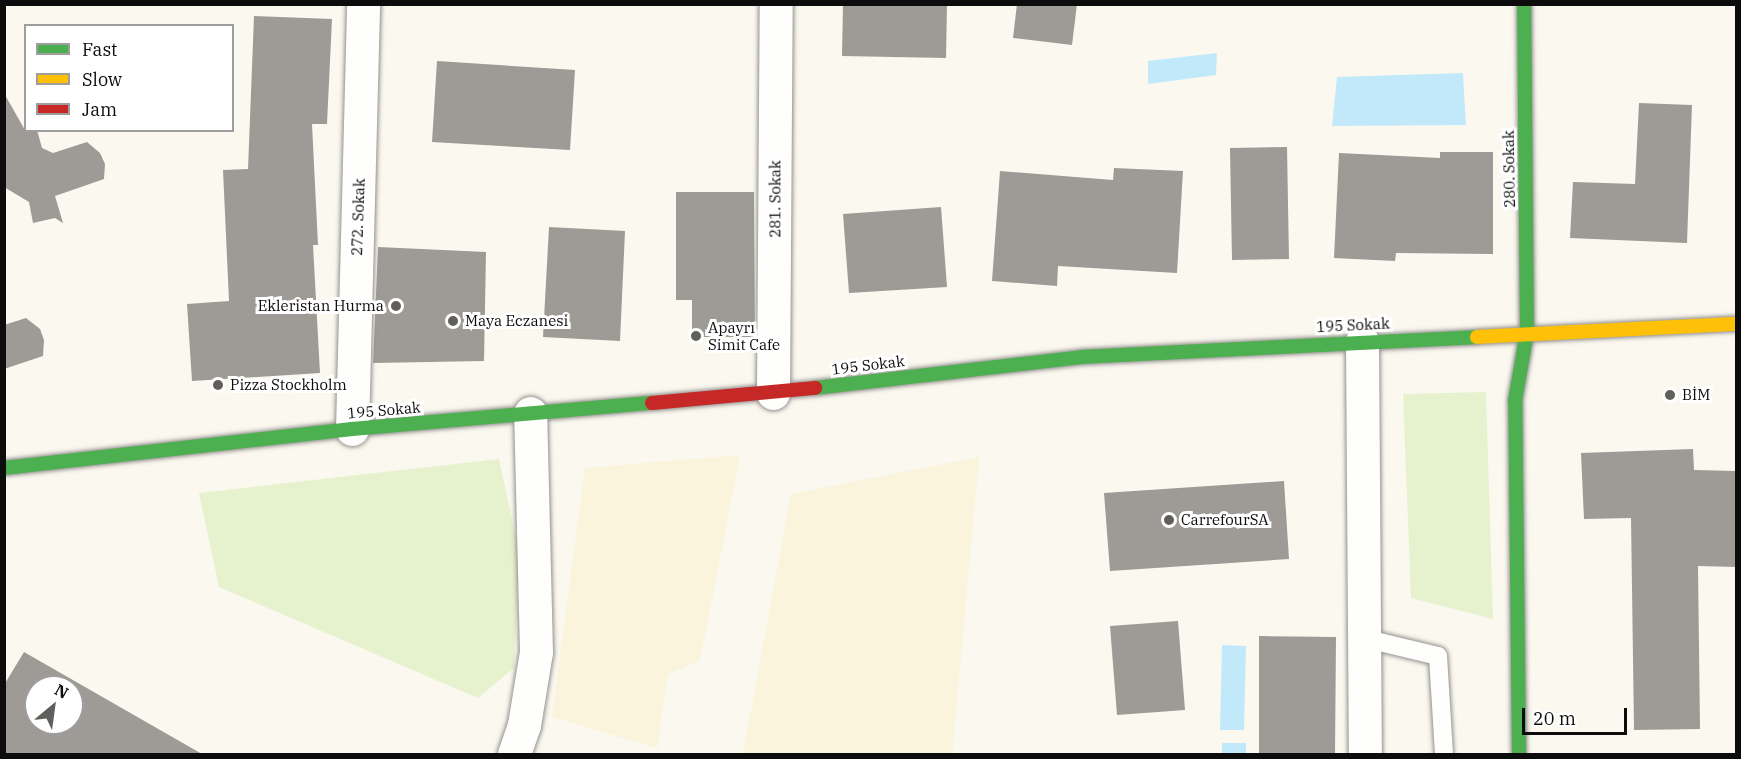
<!DOCTYPE html>
<html>
<head>
<meta charset="utf-8">
<style>
  body { margin:0 }
  #map { position:relative; width:1741px; height:759px; overflow:hidden; background:#fbf8f0; font-family:"IBM Plex Serif",serif }
  div>[style] { position:absolute }
  [style*='--x'] { left:calc(var(--x)*1px); top:calc(var(--y)*1px); width:calc(var(--w)*1px); rotate:calc(var(--a)*1deg) }
  .farmland>* { inset:0; background:#f9f4db }
  .green>* { inset:0; background:#e6f2cd }
  .water>* { inset:0; background:#c2e9f9 }
  .building>* { inset:0; background:#9e9a96 }
  .roads { filter:drop-shadow(0 0 2px #94928f) drop-shadow(0 0 2px #94928f) }
  .lane>* { height:18px; margin:-9px; padding:0 9px; transform-origin:9px; border-radius:9px; background:#fefefd }
  .street>* { height:33px; margin:-16.5px; padding:0 16.5px; transform-origin:16.5px; border-radius:16.5px; background:#fefefd }
  .fast>* { height:14px; margin:-7px; padding:0 7px; transform-origin:7px; border-radius:7px; background:#4caf50 }
  .slow>* { height:14px; margin:-7px; padding:0 7px; transform-origin:7px; border-radius:7px; background:#ffc107 }
  .jam>* { height:14px; margin:-7px; padding:0 7px; transform-origin:7px; border-radius:7px; background:#c62828 }
  .dots>* { width:16px; height:16px; translate:-50% -50%; box-sizing:border-box; border:3px solid #fff; border-radius:50% }
  span { translate:-50% -50%; white-space:nowrap; text-align:center; line-height:1.15; -webkit-text-stroke:6px #fff; paint-order:stroke }
  .street-label { font-size:15px; color:#0c0c0c }
  .poi-label { font-size:15px; color:#0c0c0c }
  .right { translate:-100% -50%; text-align:right }
  .left { translate:0 -50%; text-align:left }
  .frame { position:absolute; inset:0; border:6px solid #0c0c0c; pointer-events:none }
  .legend { position:absolute; left:24px; top:24px; width:210px; height:108px; box-sizing:border-box; background:#fff; border:2px solid #9e9e9e; margin:0; padding:8px 10px; list-style:none; font-size:18px; color:#0c0c0c }
  .legend li { display:flex; align-items:center; gap:12px; height:30px }
  .legend b { width:30px; border:2px solid #9e9e9e }
  .north { position:absolute; left:24px; top:675px; width:60px; height:60px; box-sizing:border-box; background:#fff; border:2px solid #9e9e9e; border-radius:50%; rotate:29deg; font-size:16px; font-weight:700; line-height:24px; text-align:center; color:#0c0c0c }
  .north::after { content:''; display:block; margin:auto; width:21px; height:27px; background:#605f5c; clip-path:polygon(50% 0,100% 100%,50% 72%,0 100%) }
  .scale { position:absolute; left:1522px; top:708px; width:105px; height:27px; box-sizing:border-box; border:3px solid #0c0c0c; border-top:0; padding-left:8px; font-size:18px; line-height:21px; white-space:nowrap; color:#0c0c0c; -webkit-text-stroke:4px #fff; paint-order:stroke }
</style>
</head>
<body>
<div id="map">
  <div class="farmland">
    <div style="clip-path:polygon(740px 455px,700px 661px,668px 674px,657px 748px,552px 717px,585px 468px)"></div>
    <div style="clip-path:polygon(979px 457px,952px 754px,743px 754px,791px 494px)"></div>
  </div>
  <div class="green">
    <div style="clip-path:polygon(1486px 392px,1493px 619px,1411px 598px,1403px 394px)"></div>
    <div style="clip-path:polygon(499px 459px,519px 552px,514px 668px,478px 698px,219px 587px,199px 493px)"></div>
  </div>
  <div class="water">
    <div style="clip-path:polygon(1217px 53px,1216px 75px,1148px 84px,1148px 61px)"></div>
    <div style="clip-path:polygon(1463px 73px,1466px 125px,1332px 126px,1337px 77px)"></div>
    <div style="clip-path:polygon(1222px 645px,1246px 646px,1244px 730px,1220px 730px)"></div>
    <div style="clip-path:polygon(1222px 743px,1246px 743px,1246px 754px,1222px 754px)"></div>
  </div>
  <div class="building">
    <div style="clip-path:polygon(843px 4px,947px 4px,946px 58px,842px 56px)"></div>
    <div style="clip-path:polygon(1017px 4px,1077px 4px,1072px 45px,1013px 38px)"></div>
    <div style="clip-path:polygon(254px 16px,332px 19px,327px 124px,312px 124px,318px 245px,313px 245px,320px 373px,192px 381px,187px 304px,229px 301px,223px 170px,248px 169px)"></div>
    <div style="clip-path:polygon(437px 61px,575px 70px,570px 150px,432px 142px)"></div>
    <div style="clip-path:polygon(4px 93px,26px 132px,37px 130px,42px 148px,53px 153px,87px 142px,100px 153px,105px 164px,104px 179px,55px 196px,63px 223px,55px 218px,33px 223px,29px 202px,4px 187px)"></div>
    <div style="clip-path:polygon(1639px 103px,1692px 105px,1687px 243px,1570px 238px,1573px 182px,1635px 184px)"></div>
    <div style="clip-path:polygon(1287px 147px,1289px 259px,1232px 260px,1230px 148px)"></div>
    <div style="clip-path:polygon(1440px 152px,1493px 152px,1493px 254px,1396px 253px,1395px 261px,1334px 258px,1339px 153px,1440px 158px)"></div>
    <div style="clip-path:polygon(1114px 168px,1183px 171px,1177px 273px,1058px 266px,1057px 286px,992px 281px,1000px 171px,1113px 180px)"></div>
    <div style="clip-path:polygon(676px 192px,754px 192px,755px 337px,692px 337px,692px 300px,676px 300px)"></div>
    <div style="clip-path:polygon(941px 207px,947px 287px,849px 293px,843px 214px)"></div>
    <div style="clip-path:polygon(549px 227px,625px 231px,620px 341px,543px 337px)"></div>
    <div style="clip-path:polygon(378px 247px,486px 252px,484px 361px,373px 363px)"></div>
    <div style="clip-path:polygon(26px 318px,40px 329px,44px 340px,43px 356px,4px 369px,4px 325px)"></div>
    <div style="clip-path:polygon(1693px 449px,1694px 470px,1737px 471px,1737px 567px,1698px 566px,1700px 729px,1634px 730px,1631px 518px,1584px 519px,1581px 453px)"></div>
    <div style="clip-path:polygon(1284px 481px,1289px 559px,1110px 571px,1104px 493px)"></div>
    <div style="clip-path:polygon(1178px 621px,1185px 710px,1117px 715px,1110px 626px)"></div>
    <div style="clip-path:polygon(1259px 636px,1336px 637px,1335px 754px,1259px 754px)"></div>
    <div style="clip-path:polygon(evenodd,24px 652px,202px 754px,4px 754px,4px 685px,24px 652px,36px 687px,72px 687px,72px 723px,36px 723px,36px 687px)"></div>
  </div>
  <div class="roads">
    <div class="lane">
      <div style="--x:1363;--y:638;--w:77;--a:13.5"></div>
      <div style="--x:1438;--y:656;--w:98;--a:86.5"></div>
    </div>
    <div class="street">
      <div style="--x:1362;--y:341;--w:413;--a:89.6"></div>
      <div style="--x:773;--y:393;--w:389;--a:-89.6"></div>
      <div style="--x:352;--y:429;--w:425;--a:-88.5"></div>
      <div style="--x:514;--y:754;--w:31;--a:-71"></div>
      <div style="--x:524;--y:725;--w:74;--a:-80.7"></div>
      <div style="--x:536;--y:652;--w:239;--a:-91.4"></div>
    </div>
    <div class="fast">
      <div style="--x:815;--y:388;--w:270;--a:-6.6"></div>
      <div style="--x:1083;--y:357;--w:395;--a:-2.9"></div>
      <div style="--x:4;--y:468;--w:350;--a:-6.4"></div>
      <div style="--x:352;--y:429;--w:301;--a:-5"></div>
      <div style="--x:1519;--y:754;--w:353;--a:-90.6"></div>
      <div style="--x:1515;--y:401;--w:70;--a:-80.1"></div>
      <div style="--x:1527;--y:332;--w:328;--a:-90.5"></div>
    </div>
    <div class="slow">
      <div style="--x:1477;--y:337;--w:259;--a:-2.9"></div>
    </div>
    <div class="jam">
      <div style="--x:652;--y:403;--w:164;--a:-5.3"></div>
    </div>
  </div>
  <div class="dots">
    <div style="left:396px;top:306px;background:#605f5c"></div>
    <div style="left:453px;top:321px;background:#605f5c"></div>
    <div style="left:696px;top:336px;background:#605f5c"></div>
    <div style="left:218px;top:385px;background:#605f5c"></div>
    <div style="left:1670px;top:395px;background:#605f5c"></div>
    <div style="left:1169px;top:520px;background:#605f5c"></div>
  </div>
  <div class="street-label">
    <span style="left:1509px;top:169px;rotate:-91deg">280. Sokak</span>
    <span style="left:775px;top:199px;rotate:-90deg">281. Sokak</span>
    <span style="left:358px;top:217px;rotate:-88deg">272. Sokak</span>
    <span style="left:1353px;top:325px;rotate:-3deg">195 Sokak</span>
    <span style="left:868px;top:365px;rotate:-7deg">195 Sokak</span>
    <span style="left:384px;top:410px;rotate:-5deg">195 Sokak</span>
  </div>
  <div class="poi-label">
    <span class="right" style="left:384px;top:306px">Ekleristan Hurma</span>
    <span class="left" style="left:465px;top:321px">Maya Eczanesi</span>
    <span class="left" style="left:708px;top:336px">Apayrı<br>Simit Cafe</span>
    <span class="left" style="left:230px;top:385px">Pizza Stockholm</span>
    <span class="left" style="left:1682px;top:395px">BİM</span>
    <span class="left" style="left:1181px;top:520px">CarrefourSA</span>
  </div>
  <div class="frame"></div>
  <ul class="legend">
  <li><b style="height:8px;background:#4caf50"></b>Fast</li>
  <li><b style="height:8px;background:#ffc107"></b>Slow</li>
  <li><b style="height:8px;background:#c62828"></b>Jam</li>
  </ul>
  <div class="north">N</div>
  <div class="scale">20 m</div>
</div>
</body>
</html>
